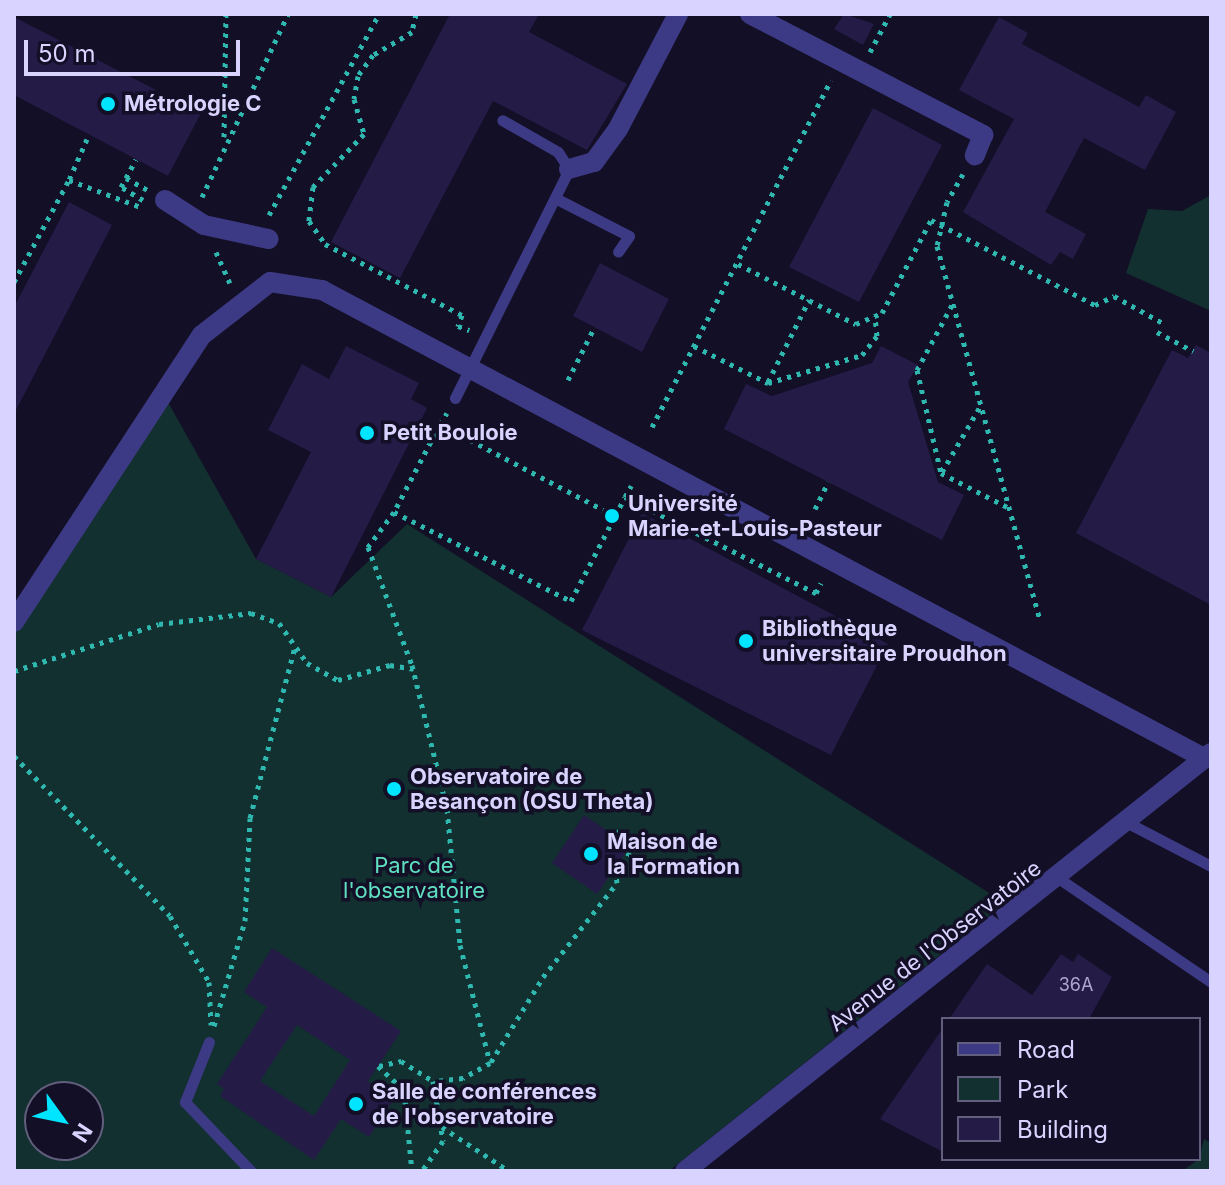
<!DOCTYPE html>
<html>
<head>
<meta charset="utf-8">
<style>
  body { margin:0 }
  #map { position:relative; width:1225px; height:1185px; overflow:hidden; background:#130f26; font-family:Inter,sans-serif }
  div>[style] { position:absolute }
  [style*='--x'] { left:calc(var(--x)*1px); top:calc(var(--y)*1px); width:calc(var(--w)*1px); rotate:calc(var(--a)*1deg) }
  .green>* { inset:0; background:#12302f }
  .building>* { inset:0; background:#241b47 }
  .path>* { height:5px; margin-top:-2.5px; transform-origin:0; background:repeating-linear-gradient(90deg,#2fb8b0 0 4px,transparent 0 10px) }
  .lane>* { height:11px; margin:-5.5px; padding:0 5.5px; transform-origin:5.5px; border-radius:5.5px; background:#3d3a85 }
  .street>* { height:20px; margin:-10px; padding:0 10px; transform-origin:10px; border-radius:10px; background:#3d3a85 }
  .dots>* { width:22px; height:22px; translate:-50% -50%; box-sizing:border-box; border:4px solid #130f26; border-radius:50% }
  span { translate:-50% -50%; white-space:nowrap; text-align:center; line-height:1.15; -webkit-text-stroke:7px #130f26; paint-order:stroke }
  .number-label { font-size:18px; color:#aca6d1 }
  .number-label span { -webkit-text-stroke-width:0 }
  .poi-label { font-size:22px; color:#d9d4ff; font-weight:700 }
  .left { translate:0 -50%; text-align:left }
  .park-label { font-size:22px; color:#5fe0c0 }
  .street-label { font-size:22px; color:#d9d4ff }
  .frame { position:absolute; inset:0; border:16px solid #d9d4ff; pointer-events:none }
  .legend { position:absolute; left:941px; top:1017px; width:260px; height:144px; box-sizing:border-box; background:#130f26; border:2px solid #625e7d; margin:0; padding:10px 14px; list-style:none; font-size:24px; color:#d9d4ff }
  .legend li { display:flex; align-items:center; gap:16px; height:40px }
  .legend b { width:40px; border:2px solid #625e7d }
  .north { position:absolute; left:24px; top:1081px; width:80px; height:80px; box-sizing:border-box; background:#130f26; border:2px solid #625e7d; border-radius:50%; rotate:123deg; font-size:22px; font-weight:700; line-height:32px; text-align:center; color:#d9d4ff }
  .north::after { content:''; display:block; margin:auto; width:28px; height:36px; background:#00e5ff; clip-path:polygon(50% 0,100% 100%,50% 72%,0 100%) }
  .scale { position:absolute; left:24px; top:40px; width:216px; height:36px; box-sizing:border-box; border:4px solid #d9d4ff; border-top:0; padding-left:10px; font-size:24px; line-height:28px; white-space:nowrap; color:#d9d4ff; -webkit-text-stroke:6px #130f26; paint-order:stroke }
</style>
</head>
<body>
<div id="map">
  <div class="green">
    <div style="clip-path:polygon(1211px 195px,1211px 311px,1126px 273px,1148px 209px,1182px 211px)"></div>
    <div style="clip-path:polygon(evenodd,164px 395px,256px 559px,331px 597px,407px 524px,1005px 903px,669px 1171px,14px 1171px,14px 629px,164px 395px,40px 1097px,88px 1097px,88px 1145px,40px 1145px,40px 1097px)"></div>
    <div style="clip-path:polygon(1204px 1139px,1211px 1143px,1211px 1171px,1182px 1171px,1199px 1159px)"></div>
  </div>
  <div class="building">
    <div style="clip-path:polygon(450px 14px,539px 14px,529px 32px,627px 84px,587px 150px,493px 101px,400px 278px,331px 242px)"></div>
    <div style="clip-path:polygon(844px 14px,874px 24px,863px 45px,834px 29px)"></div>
    <div style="clip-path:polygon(14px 17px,201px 113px,168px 176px,14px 95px)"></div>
    <div style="clip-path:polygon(999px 17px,1028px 33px,1022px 44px,1139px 107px,1146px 95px,1176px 112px,1145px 170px,1084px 138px,1045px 212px,1086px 234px,1073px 259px,1060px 252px,1051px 265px,963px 212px,1014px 119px,959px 90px)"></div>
    <div style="clip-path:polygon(873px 108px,942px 145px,859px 302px,789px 267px)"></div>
    <div style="clip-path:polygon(69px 202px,112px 225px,14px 414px,14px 307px)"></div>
    <div style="clip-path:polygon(600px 263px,669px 299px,642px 352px,573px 316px)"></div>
    <div style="clip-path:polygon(1196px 345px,1211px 353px,1211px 605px,1076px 533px,1172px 350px,1188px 358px)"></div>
    <div style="clip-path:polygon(346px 346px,419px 383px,411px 399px,427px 408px,331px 597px,256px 559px,311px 452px,268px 430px,302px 364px,329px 379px)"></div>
    <div style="clip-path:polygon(881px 346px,918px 365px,908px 382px,938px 482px,964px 495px,942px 540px,724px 429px,746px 384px,772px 396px,872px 363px)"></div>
    <div style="clip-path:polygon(642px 513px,888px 644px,831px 755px,582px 630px)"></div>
    <div style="clip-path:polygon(584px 815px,630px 846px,597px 894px,552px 863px)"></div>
    <div style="clip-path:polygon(evenodd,272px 948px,401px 1031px,368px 1081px,392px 1102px,369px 1137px,341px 1119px,314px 1160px,220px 1096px,224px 1089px,217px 1084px,267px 1007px,244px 992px,272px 948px,297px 1025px,350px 1060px,314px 1116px,260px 1081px,297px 1025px)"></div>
    <div style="clip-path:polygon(1061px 954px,1073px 962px,1078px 954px,1112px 977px,1089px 1019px,949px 1019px,987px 964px,1032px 995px)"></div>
    <div style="clip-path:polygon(943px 1028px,943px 1152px,880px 1119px)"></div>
  </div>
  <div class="path">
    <div style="--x:416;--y:14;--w:18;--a:103"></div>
    <div style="--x:412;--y:32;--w:45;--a:149.5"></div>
    <div style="--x:373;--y:55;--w:26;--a:126"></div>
    <div style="--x:358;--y:76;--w:23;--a:100"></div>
    <div style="--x:354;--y:99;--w:36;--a:74"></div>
    <div style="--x:364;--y:134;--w:74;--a:133.9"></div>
    <div style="--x:313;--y:187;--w:34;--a:97"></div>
    <div style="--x:309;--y:221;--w:28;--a:55"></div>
    <div style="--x:325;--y:244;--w:154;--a:27.4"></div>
    <div style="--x:462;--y:315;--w:12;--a:110"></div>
    <div style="--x:458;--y:326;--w:12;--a:20"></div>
    <div style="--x:870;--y:52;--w:43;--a:-62.2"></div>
    <div style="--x:224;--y:137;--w:123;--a:-89.1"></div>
    <div style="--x:87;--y:139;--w:45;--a:113.7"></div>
    <div style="--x:69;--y:180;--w:79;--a:20.7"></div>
    <div style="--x:963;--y:174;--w:32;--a:120"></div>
    <div style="--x:947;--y:202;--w:45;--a:102.8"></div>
    <div style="--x:937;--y:246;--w:388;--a:74.6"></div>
    <div style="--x:126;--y:178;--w:21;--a:-62"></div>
    <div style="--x:202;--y:197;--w:202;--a:-64.8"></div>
    <div style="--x:143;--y:200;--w:26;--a:-149"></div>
    <div style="--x:121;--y:187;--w:10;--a:-61"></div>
    <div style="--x:126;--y:178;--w:25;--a:29"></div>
    <div style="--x:269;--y:215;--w:229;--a:-61.3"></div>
    <div style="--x:216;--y:252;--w:34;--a:66"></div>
    <div style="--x:738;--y:264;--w:132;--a:27"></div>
    <div style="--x:856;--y:324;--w:28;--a:-23"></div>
    <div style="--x:882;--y:313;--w:105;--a:-62.2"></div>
    <div style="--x:931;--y:220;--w:185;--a:27.4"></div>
    <div style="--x:1095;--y:305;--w:21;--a:-25"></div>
    <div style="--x:1114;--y:296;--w:56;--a:28.9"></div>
    <div style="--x:14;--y:282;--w:116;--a:-61.7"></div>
    <div style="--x:952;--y:305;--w:74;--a:118.3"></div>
    <div style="--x:917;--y:370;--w:106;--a:76.9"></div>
    <div style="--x:941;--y:473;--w:76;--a:27.2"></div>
    <div style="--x:1157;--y:332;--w:41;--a:27.8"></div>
    <div style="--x:694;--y:346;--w:83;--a:26.6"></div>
    <div style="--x:768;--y:383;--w:98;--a:-16.6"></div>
    <div style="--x:862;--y:355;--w:24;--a:-52"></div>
    <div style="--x:877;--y:336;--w:20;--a:-96"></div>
    <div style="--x:568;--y:380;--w:58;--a:-63.4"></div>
    <div style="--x:768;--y:382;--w:92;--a:-63.4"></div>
    <div style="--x:440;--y:424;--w:99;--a:117.6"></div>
    <div style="--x:394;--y:512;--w:198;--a:26.7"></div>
    <div style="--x:571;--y:601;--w:96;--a:-62.6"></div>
    <div style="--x:615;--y:516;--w:198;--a:-152.3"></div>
    <div style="--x:440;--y:424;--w:13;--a:-58"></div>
    <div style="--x:652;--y:427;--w:390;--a:-62.7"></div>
    <div style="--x:942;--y:472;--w:78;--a:-59.8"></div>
    <div style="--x:625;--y:497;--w:13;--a:-61"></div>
    <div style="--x:815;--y:509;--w:30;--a:-64"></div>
    <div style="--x:394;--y:512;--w:44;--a:126.6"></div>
    <div style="--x:368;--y:547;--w:126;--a:69.6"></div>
    <div style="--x:412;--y:665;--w:148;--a:76.3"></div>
    <div style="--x:447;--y:809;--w:137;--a:84.5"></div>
    <div style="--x:460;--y:945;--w:122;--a:75.7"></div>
    <div style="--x:490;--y:1063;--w:31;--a:151"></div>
    <div style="--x:463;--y:1078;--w:30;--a:174"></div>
    <div style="--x:433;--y:1081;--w:61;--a:80.5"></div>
    <div style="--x:443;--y:1141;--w:37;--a:125"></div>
    <div style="--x:615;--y:516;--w:21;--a:-62"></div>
    <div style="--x:625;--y:497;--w:214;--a:26.7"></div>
    <div style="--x:816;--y:593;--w:11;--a:-63"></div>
    <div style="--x:14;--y:671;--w:152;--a:-18"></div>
    <div style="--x:159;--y:624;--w:93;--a:-6.8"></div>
    <div style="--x:251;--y:613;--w:30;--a:20"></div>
    <div style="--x:279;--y:623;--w:49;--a:55"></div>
    <div style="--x:307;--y:663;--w:35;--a:29"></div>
    <div style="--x:338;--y:680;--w:54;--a:-16.1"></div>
    <div style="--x:390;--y:665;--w:24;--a:9"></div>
    <div style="--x:14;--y:756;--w:223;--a:45.7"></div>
    <div style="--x:170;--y:916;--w:77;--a:59.4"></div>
    <div style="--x:209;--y:982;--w:43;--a:87.3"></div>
    <div style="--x:616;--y:831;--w:23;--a:34"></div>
    <div style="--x:635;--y:844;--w:36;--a:122"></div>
    <div style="--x:214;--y:1026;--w:109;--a:-73.6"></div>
    <div style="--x:245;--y:921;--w:103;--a:-87.2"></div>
    <div style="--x:250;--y:818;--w:178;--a:-75.3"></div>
    <div style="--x:491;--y:1062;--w:100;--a:-58.5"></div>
    <div style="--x:543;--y:977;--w:120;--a:-51.8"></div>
    <div style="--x:617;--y:883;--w:16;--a:-97"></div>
    <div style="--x:378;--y:1066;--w:35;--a:43"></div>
    <div style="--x:404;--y:1090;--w:81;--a:84.4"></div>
    <div style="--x:379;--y:1066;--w:23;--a:-13"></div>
    <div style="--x:401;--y:1061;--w:38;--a:32"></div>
    <div style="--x:442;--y:1127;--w:80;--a:33.3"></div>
  </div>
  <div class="lane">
    <div style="--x:555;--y:198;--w:83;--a:27.2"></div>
    <div style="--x:629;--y:236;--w:19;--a:125"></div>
    <div style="--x:455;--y:398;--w:256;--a:-63.5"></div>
    <div style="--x:569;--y:169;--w:20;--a:-123"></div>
    <div style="--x:558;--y:152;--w:64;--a:-150.3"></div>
    <div style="--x:1128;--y:823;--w:93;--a:27.4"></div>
    <div style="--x:1061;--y:880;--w:181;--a:34.2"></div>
    <div style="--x:209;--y:1042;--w:65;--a:111.8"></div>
    <div style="--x:185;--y:1102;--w:95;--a:46.3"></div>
  </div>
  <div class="street">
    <div style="--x:750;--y:14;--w:263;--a:27.4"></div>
    <div style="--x:983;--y:135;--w:22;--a:112"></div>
    <div style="--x:569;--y:169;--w:26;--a:-16"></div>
    <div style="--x:594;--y:162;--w:41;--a:-54"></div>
    <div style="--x:618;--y:129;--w:130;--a:-62.4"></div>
    <div style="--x:165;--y:200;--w:46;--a:32.7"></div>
    <div style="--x:204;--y:225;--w:66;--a:12.3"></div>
    <div style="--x:14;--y:622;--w:343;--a:-56.8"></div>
    <div style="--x:202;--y:335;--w:86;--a:-37.9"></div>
    <div style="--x:270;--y:282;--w:53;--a:8.7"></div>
    <div style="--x:322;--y:290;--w:998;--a:27.95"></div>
    <div style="--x:685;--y:1171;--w:672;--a:-38.47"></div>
  </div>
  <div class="dots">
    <div style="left:108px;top:104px;background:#00e5ff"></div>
    <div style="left:367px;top:433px;background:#00e5ff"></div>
    <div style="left:612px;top:516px;background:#00e5ff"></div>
    <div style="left:746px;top:641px;background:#00e5ff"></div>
    <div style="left:394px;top:789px;background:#00e5ff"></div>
    <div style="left:591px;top:854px;background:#00e5ff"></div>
    <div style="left:356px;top:1104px;background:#00e5ff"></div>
  </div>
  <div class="number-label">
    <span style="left:1076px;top:985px">36A</span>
  </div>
  <div class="poi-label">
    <span class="left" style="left:124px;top:104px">Métrologie C</span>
    <span class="left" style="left:383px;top:433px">Petit Bouloie</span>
    <span class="left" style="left:628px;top:516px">Université<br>Marie-et-Louis-Pasteur</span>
    <span class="left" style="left:762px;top:641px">Bibliothèque<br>universitaire Proudhon</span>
    <span class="left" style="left:410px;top:789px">Observatoire de<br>Besançon (OSU Theta)</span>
    <span class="left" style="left:607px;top:854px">Maison de<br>la Formation</span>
    <span class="left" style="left:372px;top:1104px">Salle de conférences<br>de l'observatoire</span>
  </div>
  <div class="park-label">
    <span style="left:414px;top:878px">Parc de<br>l'observatoire</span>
  </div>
  <div class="street-label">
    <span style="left:935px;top:946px;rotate:-38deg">Avenue de l'Observatoire</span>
  </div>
  <div class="frame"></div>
  <ul class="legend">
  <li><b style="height:10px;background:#3d3a85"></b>Road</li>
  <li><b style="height:22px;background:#12302f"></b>Park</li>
  <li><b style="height:22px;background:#241b47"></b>Building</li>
  </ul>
  <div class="north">N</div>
  <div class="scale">50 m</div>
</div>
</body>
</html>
